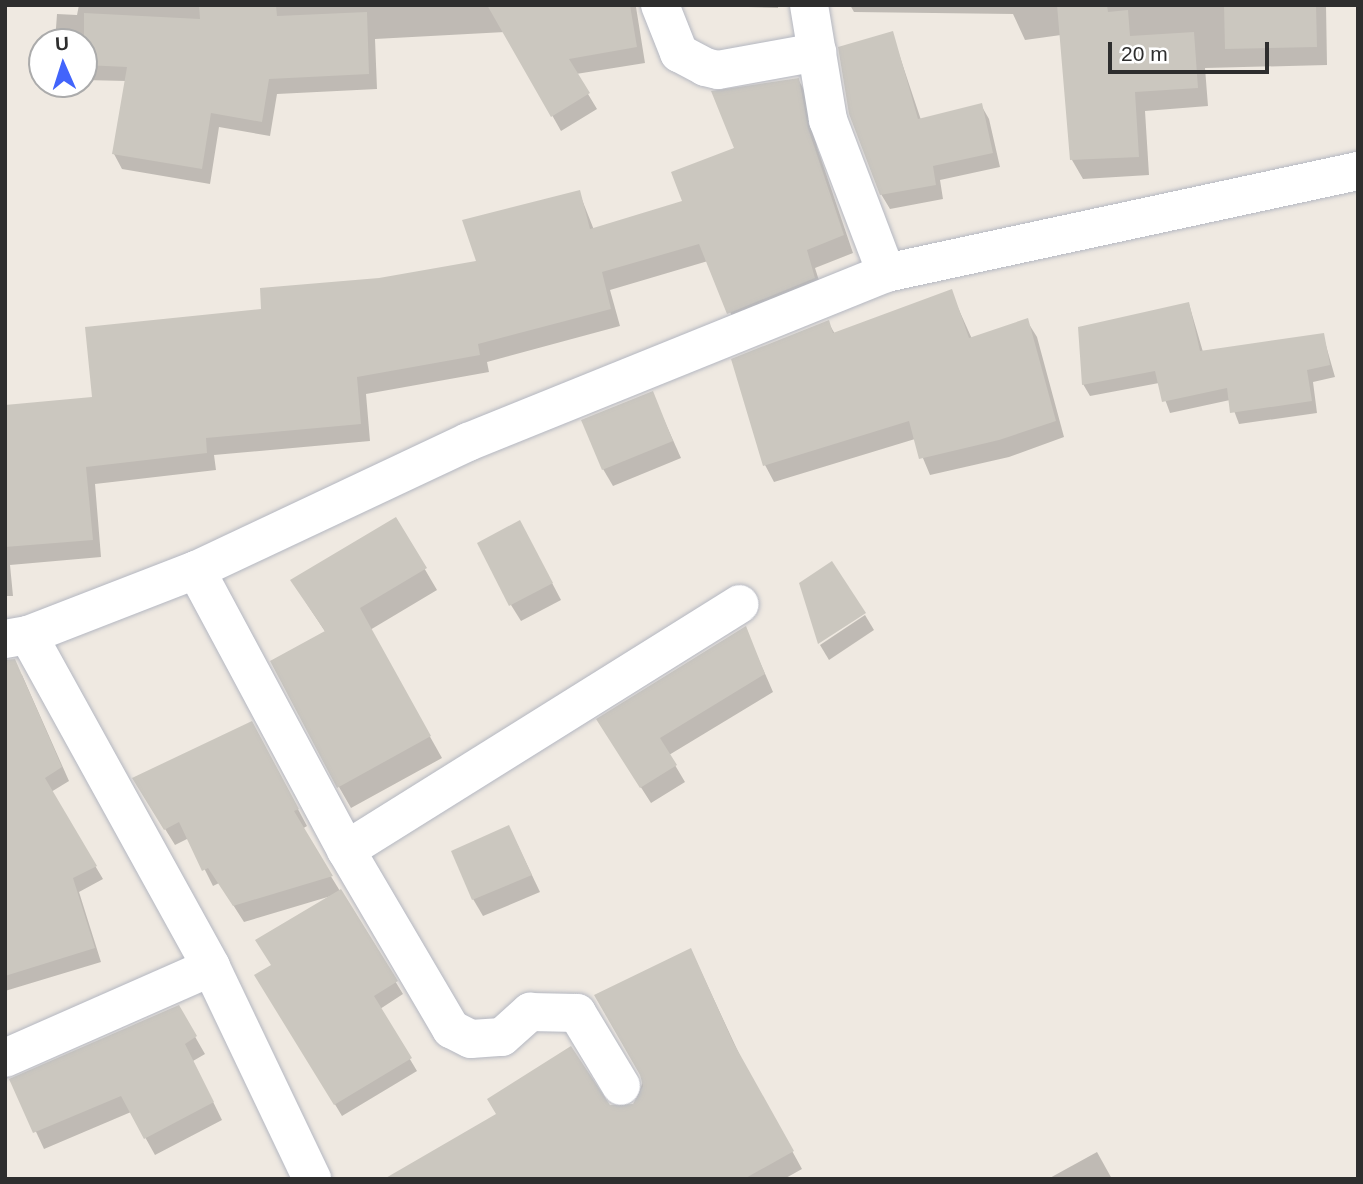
<!DOCTYPE html>
<html>
<head>
<meta charset="utf-8">
<style>
  body { margin:0 }
  #map { position:relative; width:1363px; height:1184px; overflow:hidden; background:#efe9e1; font-family:Helvetica,sans-serif }
  div>[style] { position:absolute }
  [style*='--x'] { left:calc(var(--x)*1px); top:calc(var(--y)*1px); width:calc(var(--w)*1px); rotate:calc(var(--a)*1deg) }
  .shadow>* { inset:0; background:#0003 }
  .building>* { inset:0; background:#cbc7bf }
  .roads { filter:drop-shadow(0 0 2px #b4b7c1) drop-shadow(0 0 2px #b4b7c1) }
  .minor>* { height:38px; margin:-19px; padding:0 19px; transform-origin:19px; border-radius:19px; background:#fff }
  span { translate:-50% -50%; white-space:nowrap; text-align:center; line-height:1.15; -webkit-text-stroke:7px #fff; paint-order:stroke }
  .frame { position:absolute; inset:0; border:7px solid #2e2e2e; pointer-events:none }
  .north { position:absolute; left:28px; top:28px; width:70px; height:70px; box-sizing:border-box; background:#fff; border:2px solid #ababab; border-radius:50%; rotate:357deg; font-size:19px; font-weight:700; line-height:28px; text-align:center; color:#2e2e2e }
  .north::after { content:''; display:block; margin:auto; width:24px; height:32px; background:#4264fb; clip-path:polygon(50% 0,100% 100%,50% 72%,0 100%) }
  .scale { position:absolute; left:1108px; top:42px; width:161px; height:32px; box-sizing:border-box; border:4px solid #2e2e2e; border-top:0; padding-left:9px; font-size:21px; line-height:24px; white-space:nowrap; color:#2e2e2e; -webkit-text-stroke:5px #fff; paint-order:stroke }
</style>
</head>
<body>
<div id="map">
  <div class="shadow">
    <div style="clip-path:polygon(79px 5px,656px 5px,636px 7px,645px 63px,576px 74px,597px 109px,561px 131px,505px 32px,375px 39px,377px 89px,277px 94px,270px 136px,219px 127px,210px 184px,122px 169px,114px 154px,127px 81px,84px 80px,84px 42px,55px 42px,57px 14px,77px 15px)"></div>
    <div style="clip-path:polygon(684px 5px,778px 5px,778px 8px)"></div>
    <div style="clip-path:polygon(850px 5px,1326px 5px,1327px 65px,1205px 68px,1208px 106px,1145px 111px,1149px 175px,1083px 179px,1072px 160px,1061px 35px,1025px 40px,1013px 14px,854px 12px)"></div>
    <div style="clip-path:polygon(892px 33px,921px 120px,981px 105px,989px 119px,1000px 167px,940px 180px,943px 199px,890px 209px,881px 194px)"></div>
    <div style="clip-path:polygon(798px 79px,808px 97px,817px 147px,853px 253px,815px 268px,824px 296px,738px 330px,708px 261px,610px 290px,620px 326px,487px 362px,489px 372px,366px 394px,370px 441px,214px 455px,216px 470px,95px 484px,101px 557px,10px 565px,13px 596px,5px 596px,5px 406px,94px 399px,263px 310px,379px 280px,478px 263px,579px 192px,594px 230px,684px 202px)"></div>
    <div style="clip-path:polygon(951px 292px,972px 339px,1027px 321px,1037px 337px,1064px 437px,1009px 457px,930px 475px,915px 439px,774px 482px,765px 465px,828px 322px,835px 334px)"></div>
    <div style="clip-path:polygon(1189px 304px,1203px 352px,1323px 335px,1335px 377px,1313px 382px,1317px 413px,1239px 424px,1230px 400px,1170px 413px,1159px 383px,1090px 396px,1083px 384px)"></div>
    <div style="clip-path:polygon(652px 393px,681px 458px,613px 486px,603px 469px)"></div>
    <div style="clip-path:polygon(396px 520px,437px 590px,370px 630px,442px 758px,351px 808px,339px 787px,326px 633px,305px 601px)"></div>
    <div style="clip-path:polygon(529px 539px,561px 600px,521px 621px,511px 605px)"></div>
    <div style="clip-path:polygon(865px 615px,874px 630px,829px 660px,820px 645px)"></div>
    <div style="clip-path:polygon(745px 628px,773px 692px,669px 755px,685px 782px,651px 803px,608px 736px)"></div>
    <div style="clip-path:polygon(5px 664px,22px 675px,69px 781px,51px 792px,103px 879px,79px 892px,101px 962px,5px 991px)"></div>
    <div style="clip-path:polygon(261px 740px,307px 826px,302px 829px,403px 994px,380px 1009px,417px 1071px,342px 1116px,257px 975px,272px 966px,331px 896px,244px 922px,219px 883px,213px 886px,189px 838px,175px 845px,144px 795px)"></div>
    <div style="clip-path:polygon(509px 827px,540px 892px,483px 916px,473px 899px)"></div>
    <div style="clip-path:polygon(691px 950px,742px 1060px,802px 1169px,784px 1179px,405px 1179px,609px 1107px,634px 1106px)"></div>
    <div style="clip-path:polygon(178px 1007px,205px 1054px,193px 1061px,222px 1120px,155px 1155px,131px 1112px,44px 1149px,12px 1080px)"></div>
    <div style="clip-path:polygon(1097px 1152px,1112px 1179px,1048px 1179px)"></div>
  </div>
  <div class="building">
    <div style="clip-path:polygon(199px 5px,276px 5px,277px 16px,367px 12px,369px 74px,269px 79px,262px 122px,211px 113px,202px 169px,112px 154px,127px 67px,84px 65px,84px 13px,200px 19px)"></div>
    <div style="clip-path:polygon(487px 5px,630px 5px,637px 47px,569px 59px,590px 93px,551px 117px)"></div>
    <div style="clip-path:polygon(1057px 5px,1107px 5px,1108px 12px,1128px 10px,1130px 36px,1194px 32px,1198px 88px,1135px 92px,1139px 157px,1070px 160px)"></div>
    <div style="clip-path:polygon(1224px 5px,1316px 5px,1317px 47px,1225px 49px)"></div>
    <div style="clip-path:polygon(893px 31px,918px 119px,982px 103px,993px 153px,933px 166px,936px 185px,880px 195px,849px 114px,838px 47px)"></div>
    <div style="clip-path:polygon(799px 78px,808px 128px,844px 235px,807px 250px,815px 278px,727px 314px,699px 244px,602px 272px,611px 309px,478px 344px,480px 355px,357px 377px,361px 424px,206px 438px,207px 453px,86px 467px,93px 540px,5px 547px,5px 405px,92px 397px,85px 327px,261px 309px,260px 288px,379px 278px,476px 261px,462px 220px,580px 190px,590px 229px,682px 201px,671px 172px,734px 148px,711px 91px)"></div>
    <div style="clip-path:polygon(952px 289px,969px 338px,1028px 318px,1056px 421px,999px 440px,919px 459px,909px 421px,763px 466px,731px 359px,829px 320px,833px 333px)"></div>
    <div style="clip-path:polygon(1189px 302px,1200px 351px,1324px 333px,1330px 365px,1307px 370px,1312px 401px,1230px 413px,1227px 388px,1162px 402px,1155px 371px,1082px 385px,1078px 327px)"></div>
    <div style="clip-path:polygon(653px 391px,673px 441px,602px 470px,581px 420px)"></div>
    <div style="clip-path:polygon(396px 517px,427px 568px,360px 608px,431px 736px,337px 788px,270px 661px,325px 631px,290px 580px)"></div>
    <div style="clip-path:polygon(520px 520px,553px 583px,509px 606px,477px 543px)"></div>
    <div style="clip-path:polygon(832px 561px,866px 613px,818px 644px,799px 583px)"></div>
    <div style="clip-path:polygon(746px 626px,765px 674px,660px 738px,677px 765px,640px 788px,596px 719px)"></div>
    <div style="clip-path:polygon(15px 659px,62px 767px,45px 778px,97px 866px,73px 878px,95px 948px,5px 976px,5px 660px)"></div>
    <div style="clip-path:polygon(252px 721px,299px 809px,294px 811px,333px 876px,233px 906px,208px 868px,202px 871px,179px 822px,164px 830px,132px 778px)"></div>
    <div style="clip-path:polygon(509px 825px,532px 875px,472px 900px,451px 851px)"></div>
    <div style="clip-path:polygon(341px 889px,398px 981px,374px 996px,412px 1058px,334px 1105px,254px 975px,271px 965px,255px 940px)"></div>
    <div style="clip-path:polygon(691px 948px,733px 1042px,794px 1151px,744px 1179px,384px 1179px,496px 1114px,487px 1099px,571px 1046px,610px 1105px,633px 1104px,643px 1086px,640px 1075px,594px 995px)"></div>
    <div style="clip-path:polygon(179px 1005px,197px 1036px,185px 1044px,214px 1102px,144px 1139px,121px 1096px,33px 1133px,9px 1079px)"></div>
  </div>
  <div class="roads">
    <div class="minor">
      <div style="--x:660;--y:5;--w:52;--a:68.4"></div>
      <div style="--x:679;--y:53;--w:30;--a:28"></div>
      <div style="--x:705;--y:67;--w:13;--a:13"></div>
      <div style="--x:718;--y:70;--w:101;--a:-10.3"></div>
      <div style="--x:809;--y:5;--w:117;--a:80.6"></div>
      <div style="--x:828;--y:120;--w:164;--a:69.2"></div>
      <div style="--x:196;--y:570;--w:318;--a:61.8"></div>
      <div style="--x:346;--y:850;--w:208;--a:59.6"></div>
      <div style="--x:451;--y:1029;--w:22;--a:27"></div>
      <div style="--x:471;--y:1039;--w:31;--a:-4"></div>
      <div style="--x:502;--y:1037;--w:38;--a:-42"></div>
      <div style="--x:530;--y:1012;--w:47;--a:1.2"></div>
      <div style="--x:577;--y:1013;--w:85;--a:58.9"></div>
      <div style="--x:28;--y:635;--w:379;--a:61.1"></div>
      <div style="--x:211;--y:967;--w:235;--a:64.5"></div>
      <div style="--x:5;--y:639;--w:23;--a:-10"></div>
      <div style="--x:28;--y:635;--w:180;--a:-21.2"></div>
      <div style="--x:196;--y:570;--w:301;--a:-25.2"></div>
      <div style="--x:468;--y:442;--w:451;--a:-22"></div>
      <div style="--x:886;--y:273;--w:483;--a:-12.2"></div>
      <div style="--x:346;--y:850;--w:464;--a:-32"></div>
      <div style="--x:5;--y:1058;--w:225;--a:-23.8"></div>
    </div>
  </div>
  <div class="frame"></div>
  <div class="north">U</div>
  <div class="scale">20 m</div>
</div>
</body>
</html>
